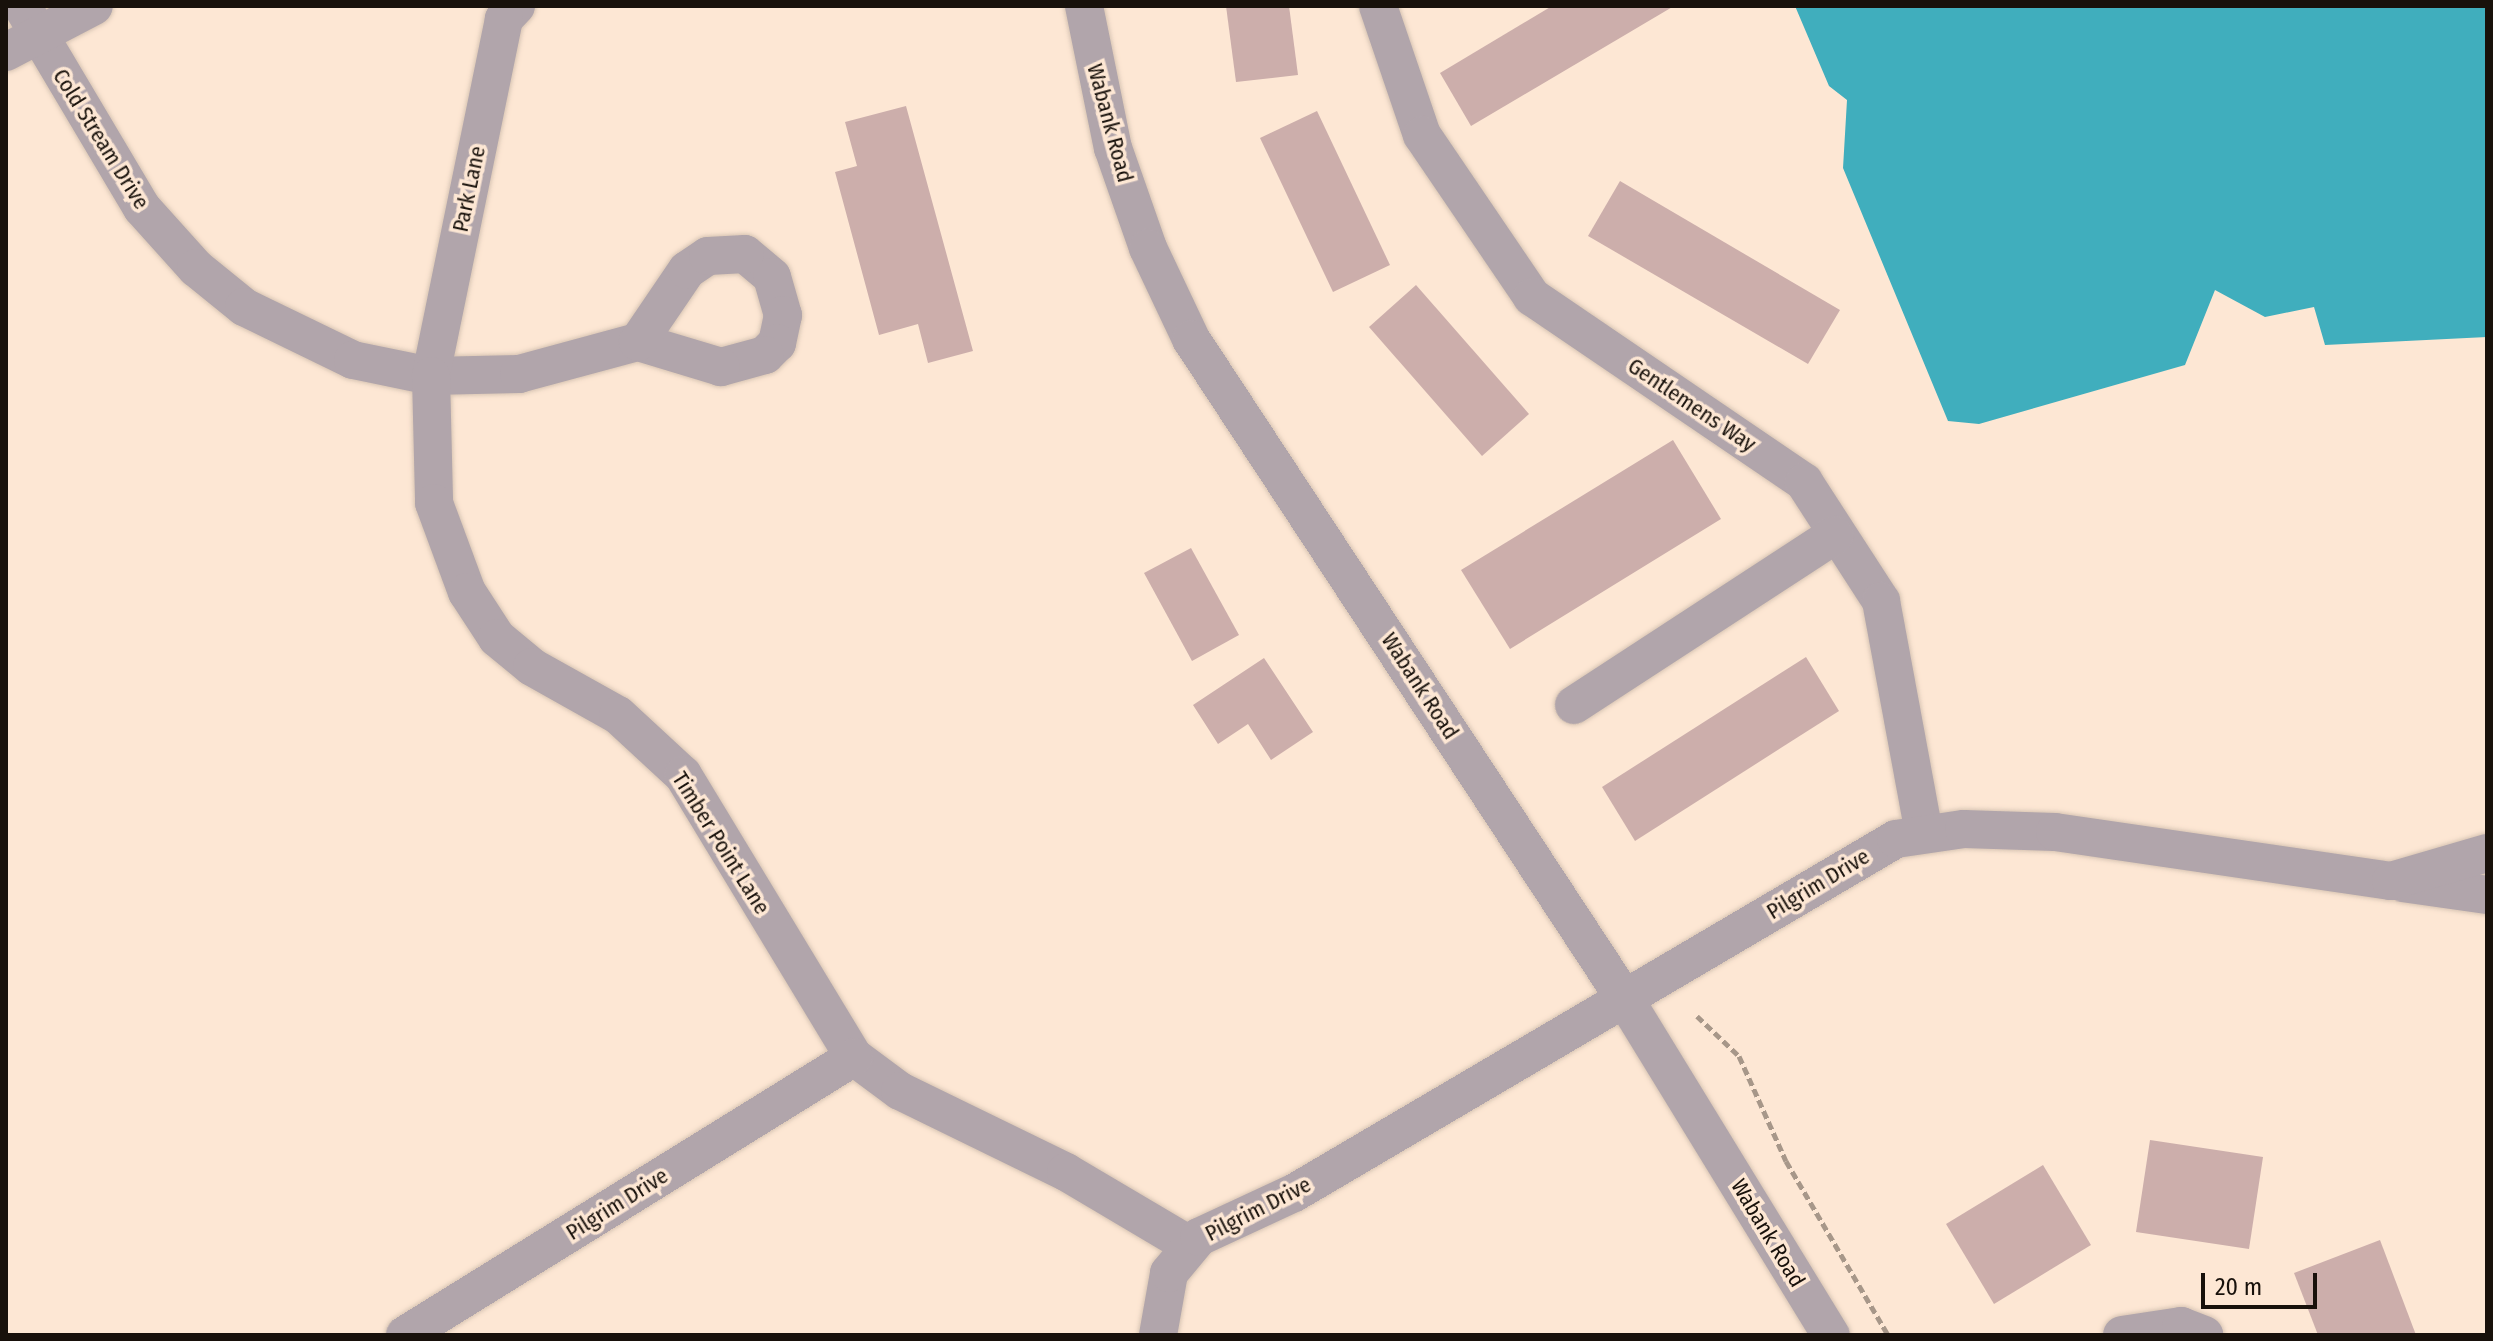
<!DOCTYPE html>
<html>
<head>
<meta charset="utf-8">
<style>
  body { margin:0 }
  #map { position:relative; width:2493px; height:1341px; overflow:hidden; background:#fde7d4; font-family:"Fira Sans Condensed",sans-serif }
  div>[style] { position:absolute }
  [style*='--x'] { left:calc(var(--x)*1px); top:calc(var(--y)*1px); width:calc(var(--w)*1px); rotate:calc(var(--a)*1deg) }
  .water>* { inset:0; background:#40aebd }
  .building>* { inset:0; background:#ccaeab }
  .path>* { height:5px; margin-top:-2.5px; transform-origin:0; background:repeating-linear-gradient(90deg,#a79789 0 8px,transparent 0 12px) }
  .roads { filter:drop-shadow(0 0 2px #d8c5b4) drop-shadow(0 0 2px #d8c5b4) }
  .minor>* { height:38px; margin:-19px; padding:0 19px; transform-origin:19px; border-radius:19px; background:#b1a5ab }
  span { translate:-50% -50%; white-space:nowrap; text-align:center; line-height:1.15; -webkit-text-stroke:7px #fde7d4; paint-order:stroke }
  .street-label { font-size:22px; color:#18110b }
  .frame { position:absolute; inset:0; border:8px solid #18110b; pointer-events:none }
  .scale { position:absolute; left:2201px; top:1273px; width:116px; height:36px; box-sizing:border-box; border:4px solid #18110b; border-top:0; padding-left:10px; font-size:24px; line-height:28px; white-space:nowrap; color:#18110b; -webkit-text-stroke:6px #fde7d4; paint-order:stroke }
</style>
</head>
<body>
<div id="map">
  <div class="water">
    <div style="clip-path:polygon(1795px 6px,2487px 6px,2487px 337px,2325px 345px,2314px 307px,2265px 317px,2215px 290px,2185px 365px,1979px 424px,1948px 421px,1843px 168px,1847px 100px,1829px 86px)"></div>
  </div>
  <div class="building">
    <div style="clip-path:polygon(1226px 6px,1289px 6px,1298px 75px,1236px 82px)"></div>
    <div style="clip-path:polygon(1552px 6px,1674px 6px,1471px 126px,1440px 73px)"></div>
    <div style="clip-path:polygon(906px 106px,973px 351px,928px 363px,918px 324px,879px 335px,835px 172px,857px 166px,845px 122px)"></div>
    <div style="clip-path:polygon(1317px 111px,1390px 265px,1333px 292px,1260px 138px)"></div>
    <div style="clip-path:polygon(1620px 181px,1840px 310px,1808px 364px,1588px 236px)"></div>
    <div style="clip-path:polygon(1416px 285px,1529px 414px,1482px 456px,1369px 327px)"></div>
    <div style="clip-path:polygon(1673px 440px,1721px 519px,1510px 649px,1461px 570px)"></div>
    <div style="clip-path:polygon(1191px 548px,1239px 635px,1192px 661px,1144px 573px)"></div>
    <div style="clip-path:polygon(1806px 657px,1839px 711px,1635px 841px,1602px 787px)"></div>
    <div style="clip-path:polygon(1264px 658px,1313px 732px,1271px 760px,1248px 724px,1218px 744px,1193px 705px)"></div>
    <div style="clip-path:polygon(2150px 1140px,2263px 1157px,2249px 1249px,2136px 1232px)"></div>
    <div style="clip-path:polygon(2043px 1165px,2091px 1245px,1994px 1304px,1946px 1224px)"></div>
    <div style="clip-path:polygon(2380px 1240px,2416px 1335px,2318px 1335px,2294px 1273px)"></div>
  </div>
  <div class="path">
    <div style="--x:1697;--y:1016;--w:58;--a:43.6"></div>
    <div style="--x:1739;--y:1056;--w:115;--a:65.9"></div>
    <div style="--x:1786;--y:1161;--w:202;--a:59.6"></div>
  </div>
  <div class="roads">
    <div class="minor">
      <div style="--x:22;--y:6;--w:235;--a:59.3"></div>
      <div style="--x:142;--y:208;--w:81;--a:48"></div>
      <div style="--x:196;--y:268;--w:62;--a:39.1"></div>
      <div style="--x:244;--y:307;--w:121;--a:25.9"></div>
      <div style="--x:353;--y:360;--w:80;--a:11.6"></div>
      <div style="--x:431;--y:376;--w:88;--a:-1.3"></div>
      <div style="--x:519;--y:374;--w:123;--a:-15.1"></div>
      <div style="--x:516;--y:6;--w:18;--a:133"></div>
      <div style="--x:504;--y:19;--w:364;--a:101.6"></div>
      <div style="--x:431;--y:376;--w:127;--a:88.6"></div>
      <div style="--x:434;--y:503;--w:95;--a:69.7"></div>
      <div style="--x:467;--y:592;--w:55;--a:56.9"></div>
      <div style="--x:497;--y:638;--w:45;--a:39.6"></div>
      <div style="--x:532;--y:667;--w:98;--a:29.2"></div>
      <div style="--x:618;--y:715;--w:88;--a:42.7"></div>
      <div style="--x:683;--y:775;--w:330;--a:58.8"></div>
      <div style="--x:854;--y:1057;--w:57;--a:36.5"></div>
      <div style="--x:900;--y:1091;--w:185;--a:26"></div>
      <div style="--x:1066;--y:1172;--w:145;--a:30.6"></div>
      <div style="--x:1084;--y:6;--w:145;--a:78.5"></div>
      <div style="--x:1113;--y:148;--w:106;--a:70.7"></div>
      <div style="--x:1148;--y:248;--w:101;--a:64.7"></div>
      <div style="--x:1191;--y:339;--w:792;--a:56.69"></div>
      <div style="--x:1626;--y:1001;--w:392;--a:58.5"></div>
      <div style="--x:1378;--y:6;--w:136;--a:71.2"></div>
      <div style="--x:1422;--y:135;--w:196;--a:55.8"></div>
      <div style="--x:1532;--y:297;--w:329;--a:34.2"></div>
      <div style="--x:1804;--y:482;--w:142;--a:57.1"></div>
      <div style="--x:1881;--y:601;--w:236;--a:79.5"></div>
      <div style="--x:6;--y:52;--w:99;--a:-27.6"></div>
      <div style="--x:745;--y:254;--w:35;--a:40"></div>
      <div style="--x:772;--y:277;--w:40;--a:74"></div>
      <div style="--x:783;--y:315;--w:29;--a:102"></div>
      <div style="--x:777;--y:343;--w:17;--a:135"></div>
      <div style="--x:765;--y:355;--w:46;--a:164.7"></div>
      <div style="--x:721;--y:367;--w:87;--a:-163.2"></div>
      <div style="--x:638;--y:342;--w:87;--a:-55.8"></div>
      <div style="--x:687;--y:270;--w:25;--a:-34"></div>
      <div style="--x:708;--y:256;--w:37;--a:-3"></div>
      <div style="--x:1574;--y:705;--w:311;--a:-33.1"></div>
      <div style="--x:2403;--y:883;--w:85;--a:8.1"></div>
      <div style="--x:405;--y:1335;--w:528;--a:-31.76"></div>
      <div style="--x:1158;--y:1335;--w:63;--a:-79.9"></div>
      <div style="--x:1169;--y:1273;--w:47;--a:-50.2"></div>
      <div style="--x:1199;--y:1237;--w:105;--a:-24.9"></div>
      <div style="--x:1294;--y:1193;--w:698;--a:-30.46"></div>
      <div style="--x:1896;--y:839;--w:69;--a:-8.4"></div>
      <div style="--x:1964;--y:829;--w:91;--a:1.9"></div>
      <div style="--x:2055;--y:832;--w:340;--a:8.3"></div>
      <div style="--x:2391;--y:881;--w:100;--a:-16.3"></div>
      <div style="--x:2122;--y:1335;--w:60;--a:-8.7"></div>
      <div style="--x:2181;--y:1326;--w:25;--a:21"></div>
    </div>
  </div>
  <div class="street-label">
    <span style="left:1110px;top:123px;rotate:75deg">Wabank Road</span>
    <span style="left:101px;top:139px;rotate:58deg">Cold Stream Drive</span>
    <span style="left:469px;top:189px;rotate:-78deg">Park Lane</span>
    <span style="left:1692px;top:405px;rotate:34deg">Gentlemens Way</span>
    <span style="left:1420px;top:686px;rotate:57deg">Wabank Road</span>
    <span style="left:721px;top:843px;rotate:58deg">Timber Point Lane</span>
    <span style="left:1818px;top:884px;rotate:-31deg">Pilgrim Drive</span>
    <span style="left:617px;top:1204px;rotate:-32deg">Pilgrim Drive</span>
    <span style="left:1258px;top:1209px;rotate:-27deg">Pilgrim Drive</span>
    <span style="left:1768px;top:1233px;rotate:59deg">Wabank Road</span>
  </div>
  <div class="frame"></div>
  <div class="scale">20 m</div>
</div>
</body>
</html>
